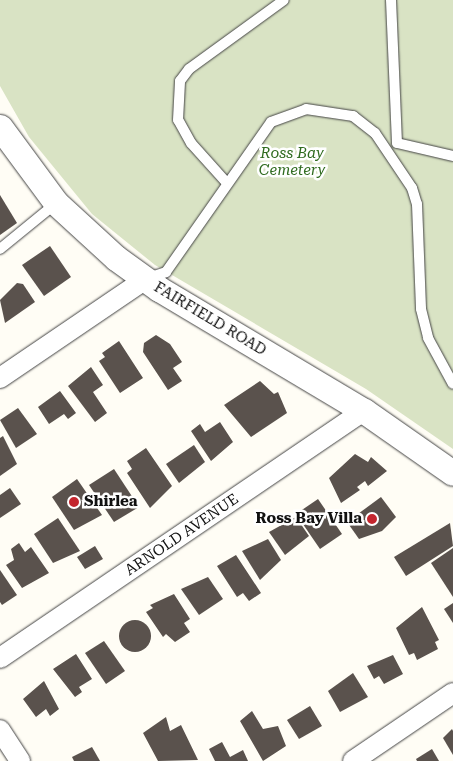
<!DOCTYPE html>
<html>
<head>
<meta charset="utf-8">
<style>
  body { margin:0 }
  #map { position:relative; width:453px; height:761px; overflow:hidden; background:#fffdf5; font-family:"Roboto Serif",serif }
  div>[style] { position:absolute }
  [style*='--x'] { left:calc(var(--x)*1px); top:calc(var(--y)*1px); width:calc(var(--w)*1px); rotate:calc(var(--a)*1deg) }
  .cemetery>* { inset:0; background:#d9e3c4 }
  .building>* { inset:0; background:#5a524d }
  .round { border-radius:50% }
  .roads { filter:drop-shadow(0 0 1px #444) drop-shadow(0 0 1px #444) }
  .service>* { height:10px; margin:-5px; padding:0 5px; transform-origin:5px; border-radius:5px; background:#fff }
  .minor>* { height:20px; margin:-10px; padding:0 10px; transform-origin:10px; border-radius:10px; background:#fff }
  .tertiary>* { height:25px; margin:-12.5px; padding:0 12.5px; transform-origin:12.5px; border-radius:12.5px; background:#fff }
  .dots>* { width:14px; height:14px; translate:-50% -50%; box-sizing:border-box; border:2px solid #fff; border-radius:50% }
  span { translate:-50% -50%; white-space:nowrap; text-align:center; line-height:1.15; -webkit-text-stroke:5px #fff; paint-order:stroke }
  .park-label { font-size:15px; color:#2f6b1f; font-style:italic }
  .street-label { font-size:15px; color:#111 }
  .poi-label { font-size:15px; color:#111; font-weight:700 }
  .left { translate:0 -50%; text-align:left }
  .right { translate:-100% -50%; text-align:right }
</style>
</head>
<body>
<div id="map">
  <div class="cemetery">
    <div style="clip-path:polygon(0 0,453px 0,453px 449px,366px 389px,155px 265px,92px 214px,29px 137px,0 86px)"></div>
  </div>
  <div class="building">
    <div style="clip-path:polygon(0 195px,17px 223px,0 235px)"></div>
    <div style="clip-path:polygon(50px 246px,71px 277px,44px 296px,22px 265px)"></div>
    <div style="clip-path:polygon(17px 283px,23px 284px,35px 302px,5px 323px,0 300px)"></div>
    <div style="clip-path:polygon(156px 335px,170px 344px,182px 362px,173px 368px,182px 381px,168px 390px,143px 352px,144px 343px)"></div>
    <div style="clip-path:polygon(119px 341px,143px 378px,120px 393px,99px 361px,105px 357px,102px 353px)"></div>
    <div style="clip-path:polygon(91px 367px,103px 385px,93px 392px,107px 413px,95px 422px,68px 386px)"></div>
    <div style="clip-path:polygon(260px 381px,274px 394px,278px 392px,287px 413px,251px 437px,224px 405px)"></div>
    <div style="clip-path:polygon(60px 391px,76px 413px,68px 419px,64px 414px,49px 424px,38px 407px)"></div>
    <div style="clip-path:polygon(18px 408px,37px 434px,16px 448px,0 420px)"></div>
    <div style="clip-path:polygon(220px 422px,233px 442px,211px 461px,191px 431px,200px 424px,205px 432px)"></div>
    <div style="clip-path:polygon(3px 436px,17px 464px,0 476px,0 438px)"></div>
    <div style="clip-path:polygon(194px 445px,205px 462px,179px 483px,166px 464px)"></div>
    <div style="clip-path:polygon(146px 448px,172px 486px,150px 508px,127px 473px,132px 469px,127px 461px)"></div>
    <div style="clip-path:polygon(355px 454px,368px 462px,371px 457px,387px 471px,368px 486px,365px 481px,357px 487px,360px 490px,341px 503px,329px 478px)"></div>
    <div style="clip-path:polygon(114px 469px,139px 507px,114px 522px,89px 485px)"></div>
    <div style="clip-path:polygon(77px 479px,102px 515px,74px 530px,52px 497px)"></div>
    <div style="clip-path:polygon(10px 488px,21px 504px,0 518px,0 495px)"></div>
    <div style="clip-path:polygon(381px 497px,396px 517px,382px 531px,359px 539px,347px 522px)"></div>
    <div style="clip-path:polygon(318px 499px,342px 534px,320px 549px,296px 514px)"></div>
    <div style="clip-path:polygon(296px 517px,309px 536px,285px 555px,269px 532px)"></div>
    <div style="clip-path:polygon(58px 518px,80px 551px,53px 563px,34px 534px)"></div>
    <div style="clip-path:polygon(450px 523px,453px 546px,406px 576px,394px 557px)"></div>
    <div style="clip-path:polygon(268px 539px,281px 560px,260px 580px,242px 551px)"></div>
    <div style="clip-path:polygon(19px 543px,25px 552px,31px 547px,49px 573px,22px 588px,6px 565px,14px 560px,11px 549px)"></div>
    <div style="clip-path:polygon(95px 546px,103px 559px,85px 569px,77px 557px)"></div>
    <div style="clip-path:polygon(453px 548px,453px 597px,431px 563px)"></div>
    <div style="clip-path:polygon(236px 555px,261px 593px,249px 601px,243px 593px,237px 597px,217px 566px)"></div>
    <div style="clip-path:polygon(0 570px,17px 595px,2px 605px,0 602px)"></div>
    <div style="clip-path:polygon(208px 577px,223px 599px,199px 615px,181px 589px)"></div>
    <div style="clip-path:polygon(174px 594px,190px 619px,184px 623px,190px 632px,175px 642px,166px 634px,163px 637px,146px 612px,153px 608px,150px 605px)"></div>
    <div style="clip-path:polygon(453px 603px,453px 623px,444px 609px)"></div>
    <div style="clip-path:polygon(422px 607px,439px 640px,435px 642px,438px 649px,417px 660px,414px 653px,409px 655px,396px 628px)"></div>
    <div class="round" style="left:119px;top:620px;width:32px;height:32px"></div>
    <div style="clip-path:polygon(104px 641px,125px 671px,106px 684px,85px 653px)"></div>
    <div style="clip-path:polygon(76px 654px,92px 679px,79px 687px,82px 692px,75px 697px,53px 669px)"></div>
    <div style="clip-path:polygon(393px 655px,403px 674px,384px 684px,379px 676px,374px 679px,367px 666px)"></div>
    <div style="clip-path:polygon(353px 673px,368px 697px,340px 712px,328px 691px)"></div>
    <div style="clip-path:polygon(44px 681px,59px 709px,50px 716px,46px 709px,36px 717px,23px 699px)"></div>
    <div style="clip-path:polygon(310px 706px,322px 726px,299px 739px,287px 720px)"></div>
    <div style="clip-path:polygon(252px 711px,263px 729px,278px 726px,286px 746px,263px 761px,240px 721px)"></div>
    <div style="clip-path:polygon(166px 717px,170px 731px,181px 725px,198px 760px,158px 761px,143px 733px)"></div>
    <div style="clip-path:polygon(452px 729px,453px 731px,453px 755px,443px 738px)"></div>
    <div style="clip-path:polygon(222px 742px,230px 757px,243px 750px,248px 761px,215px 761px,209px 749px)"></div>
    <div style="clip-path:polygon(92px 747px,100px 761px,74px 761px,72px 757px)"></div>
    <div style="clip-path:polygon(432px 749px,439px 761px,417px 761px,416px 759px)"></div>
  </div>
  <div class="roads">
    <div class="service">
      <div style="--x:391;--y:0;--w:143;--a:87.6"></div>
      <div style="--x:397;--y:143;--w:57;--a:13.1"></div>
      <div style="--x:226;--y:182;--w:52;--a:-131.9"></div>
      <div style="--x:191;--y:143;--w:26;--a:-119"></div>
      <div style="--x:178;--y:120;--w:39;--a:-87"></div>
      <div style="--x:180;--y:81;--w:15;--a:-53"></div>
      <div style="--x:189;--y:69;--w:117;--a:-36"></div>
      <div style="--x:0;--y:249;--w:71;--a:-39.3"></div>
      <div style="--x:148;--y:278;--w:19;--a:-18"></div>
      <div style="--x:166;--y:272;--w:183;--a:-55"></div>
      <div style="--x:271;--y:122;--w:37;--a:-20"></div>
      <div style="--x:306;--y:109;--w:48;--a:8.5"></div>
      <div style="--x:353;--y:116;--w:28;--a:38"></div>
      <div style="--x:375;--y:133;--w:66;--a:56.1"></div>
      <div style="--x:412;--y:188;--w:17;--a:73"></div>
      <div style="--x:417;--y:204;--w:105;--a:87.8"></div>
      <div style="--x:421;--y:309;--w:30;--a:76"></div>
      <div style="--x:428;--y:338;--w:52;--a:61.5"></div>
    </div>
    <div class="minor">
      <div style="--x:0;--y:378;--w:174;--a:-34.2"></div>
      <div style="--x:0;--y:658;--w:440;--a:-34.2"></div>
      <div style="--x:0;--y:730;--w:37;--a:57"></div>
      <div style="--x:353;--y:761;--w:121;--a:-34.2"></div>
    </div>
    <div class="tertiary">
      <div style="--x:0;--y:127;--w:94;--a:53.6"></div>
      <div style="--x:56;--y:203;--w:81;--a:42.5"></div>
      <div style="--x:116;--y:258;--w:53;--a:35.8"></div>
      <div style="--x:159;--y:289;--w:239;--a:30.8"></div>
      <div style="--x:364;--y:411;--w:108;--a:34.9"></div>
    </div>
  </div>
  <div class="dots">
    <div style="left:74px;top:502px;background:#c4262e"></div>
    <div style="left:372px;top:519px;background:#c4262e"></div>
  </div>
  <div class="park-label">
    <span style="left:292px;top:162px">Ross Bay<br>Cemetery</span>
  </div>
  <div class="street-label">
    <span style="left:210px;top:319px;rotate:31deg">FAIRFIELD ROAD</span>
    <span style="left:182px;top:535px;rotate:-34deg">ARNOLD AVENUE</span>
  </div>
  <div class="poi-label">
    <span class="left" style="left:84px;top:502px">Shirlea</span>
    <span class="right" style="left:362px;top:519px">Ross Bay Villa</span>
  </div>
</div>
</body>
</html>
